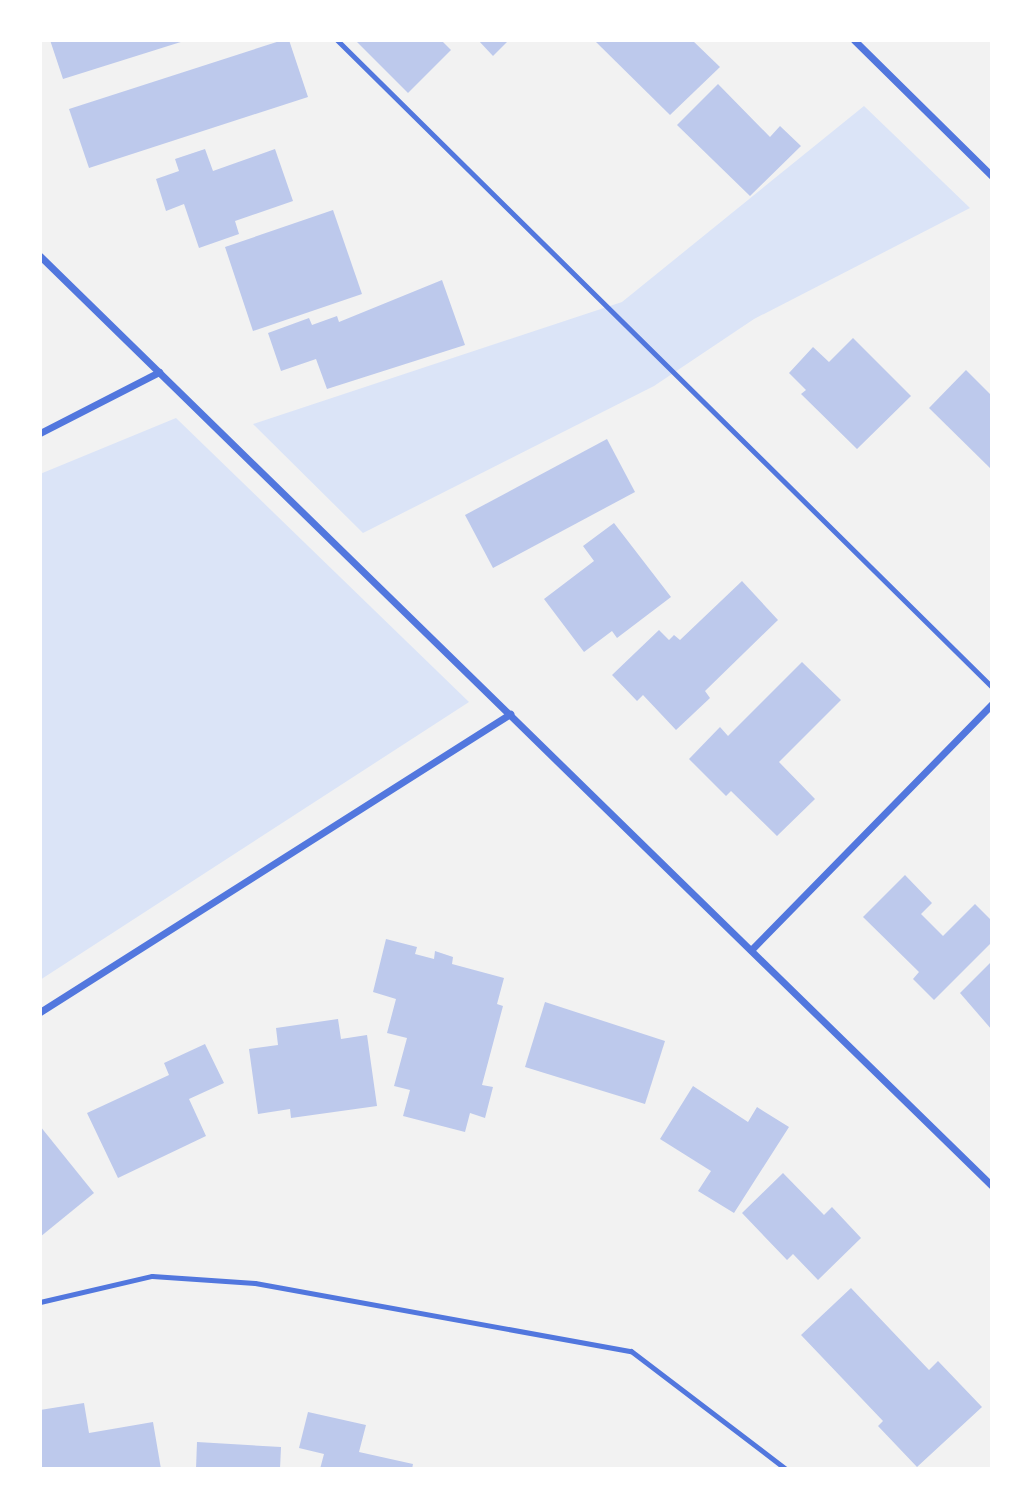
<!DOCTYPE html>
<html>
<head>
<meta charset="utf-8">
<style>
  body { margin:0 }
  #map { position:relative; width:1032px; height:1509px; overflow:hidden; background:#f2f2f2; font-family:"Work Sans",sans-serif }
  div>[style] { position:absolute }
  [style*='--x'] { left:calc(var(--x)*1px); top:calc(var(--y)*1px); width:calc(var(--w)*1px); rotate:calc(var(--a)*1deg) }
  .green>* { inset:0; background:#dbe4f7 }
  .building>* { inset:0; background:#bdc9ec }
  .service>* { height:5px; margin:-2.5px; padding:0 2.5px; transform-origin:2.5px; border-radius:2.5px; background:#5277de }
  .minor>* { height:7px; margin:-3.5px; padding:0 3.5px; transform-origin:3.5px; border-radius:3.5px; background:#5277de }
  span { translate:-50% -50%; white-space:nowrap; text-align:center; line-height:1.15; -webkit-text-stroke:7px #fff; paint-order:stroke }
  .frame { position:absolute; inset:0; border:42px solid #fff; pointer-events:none }
</style>
</head>
<body>
<div id="map">
  <div class="green">
    <div style="clip-path:polygon(864px 106px,970px 208px,754px 319px,654px 386px,363px 533px,253px 424px,622px 302px)"></div>
    <div style="clip-path:polygon(176px 418px,469px 702px,40px 980px,40px 474px)"></div>
  </div>
  <div class="building">
    <div style="clip-path:polygon(50px 40px,184px 40px,184px 41px,63px 79px)"></div>
    <div style="clip-path:polygon(283px 40px,289px 40px,308px 97px,89px 168px,69px 109px)"></div>
    <div style="clip-path:polygon(355px 40px,441px 40px,451px 50px,408px 93px)"></div>
    <div style="clip-path:polygon(478px 40px,509px 40px,493px 56px)"></div>
    <div style="clip-path:polygon(594px 40px,692px 40px,720px 67px,670px 115px)"></div>
    <div style="clip-path:polygon(718px 84px,770px 137px,780px 126px,801px 146px,750px 196px,677px 125px)"></div>
    <div style="clip-path:polygon(205px 149px,213px 171px,275px 149px,293px 201px,235px 221px,239px 234px,199px 248px,184px 204px,166px 211px,156px 179px,179px 171px,175px 159px)"></div>
    <div style="clip-path:polygon(333px 210px,362px 294px,253px 331px,225px 247px)"></div>
    <div style="clip-path:polygon(442px 280px,465px 345px,327px 389px,316px 359px,281px 371px,268px 333px,309px 318px,312px 325px,337px 316px,339px 322px)"></div>
    <div style="clip-path:polygon(853px 338px,911px 396px,857px 449px,801px 394px,806px 390px,789px 373px,813px 347px,829px 362px)"></div>
    <div style="clip-path:polygon(966px 370px,992px 396px,992px 470px,929px 408px)"></div>
    <div style="clip-path:polygon(607px 439px,635px 492px,493px 568px,465px 515px)"></div>
    <div style="clip-path:polygon(614px 523px,671px 597px,617px 638px,612px 631px,584px 652px,544px 599px,594px 561px,583px 546px)"></div>
    <div style="clip-path:polygon(742px 581px,778px 620px,705px 691px,710px 698px,676px 730px,643px 695px,637px 701px,612px 675px,659px 630px,669px 640px,674px 635px,680px 640px)"></div>
    <div style="clip-path:polygon(802px 662px,841px 700px,779px 762px,815px 799px,777px 836px,731px 791px,726px 796px,689px 759px,720px 727px,728px 736px)"></div>
    <div style="clip-path:polygon(905px 875px,932px 903px,921px 914px,943px 936px,975px 904px,992px 921px,992px 942px,934px 1000px,913px 979px,919px 972px,863px 917px)"></div>
    <div style="clip-path:polygon(386px 939px,417px 947px,415px 954px,434px 959px,435px 951px,453px 957px,452px 964px,504px 978px,497px 1004px,503px 1006px,482px 1085px,493px 1087px,485px 1118px,470px 1113px,465px 1132px,403px 1116px,410px 1090px,394px 1086px,407px 1038px,387px 1033px,396px 999px,373px 992px)"></div>
    <div style="clip-path:polygon(992px 961px,992px 1030px,960px 993px)"></div>
    <div style="clip-path:polygon(545px 1002px,665px 1041px,645px 1104px,525px 1067px)"></div>
    <div style="clip-path:polygon(338px 1019px,341px 1039px,367px 1035px,377px 1106px,291px 1118px,290px 1109px,258px 1114px,249px 1049px,278px 1045px,276px 1028px)"></div>
    <div style="clip-path:polygon(205px 1044px,224px 1083px,189px 1099px,206px 1136px,118px 1178px,87px 1113px,169px 1075px,164px 1063px)"></div>
    <div style="clip-path:polygon(693px 1086px,748px 1122px,757px 1107px,789px 1127px,734px 1213px,698px 1191px,711px 1171px,660px 1139px)"></div>
    <div style="clip-path:polygon(40px 1126px,94px 1193px,40px 1237px)"></div>
    <div style="clip-path:polygon(783px 1173px,824px 1215px,832px 1207px,861px 1238px,818px 1280px,793px 1254px,787px 1260px,742px 1213px)"></div>
    <div style="clip-path:polygon(851px 1288px,929px 1370px,938px 1361px,982px 1407px,917px 1467px,878px 1426px,883px 1421px,801px 1335px)"></div>
    <div style="clip-path:polygon(84px 1403px,89px 1433px,153px 1422px,161px 1469px,40px 1469px,40px 1410px)"></div>
    <div style="clip-path:polygon(308px 1412px,366px 1425px,359px 1452px,413px 1464px,412px 1469px,320px 1469px,324px 1454px,299px 1448px)"></div>
    <div style="clip-path:polygon(197px 1442px,281px 1447px,280px 1469px,196px 1469px)"></div>
  </div>
  <div class="service">
    <div style="--x:337;--y:40;--w:921;--a:44.65"></div>
    <div style="--x:40;--y:1302;--w:115;--a:-13.1"></div>
    <div style="--x:152;--y:1276;--w:103;--a:3.9"></div>
    <div style="--x:255;--y:1283;--w:382;--a:10.3"></div>
    <div style="--x:631;--y:1351;--w:195;--a:37.3"></div>
  </div>
  <div class="minor">
    <div style="--x:854;--y:40;--w:194;--a:44.6"></div>
    <div style="--x:40;--y:256;--w:1331;--a:44.33"></div>
    <div style="--x:40;--y:433;--w:134;--a:-27.1"></div>
    <div style="--x:751;--y:950;--w:344;--a:-45.6"></div>
    <div style="--x:40;--y:1012;--w:557;--a:-32.38"></div>
  </div>
  <div class="frame"></div>
</div>
</body>
</html>
